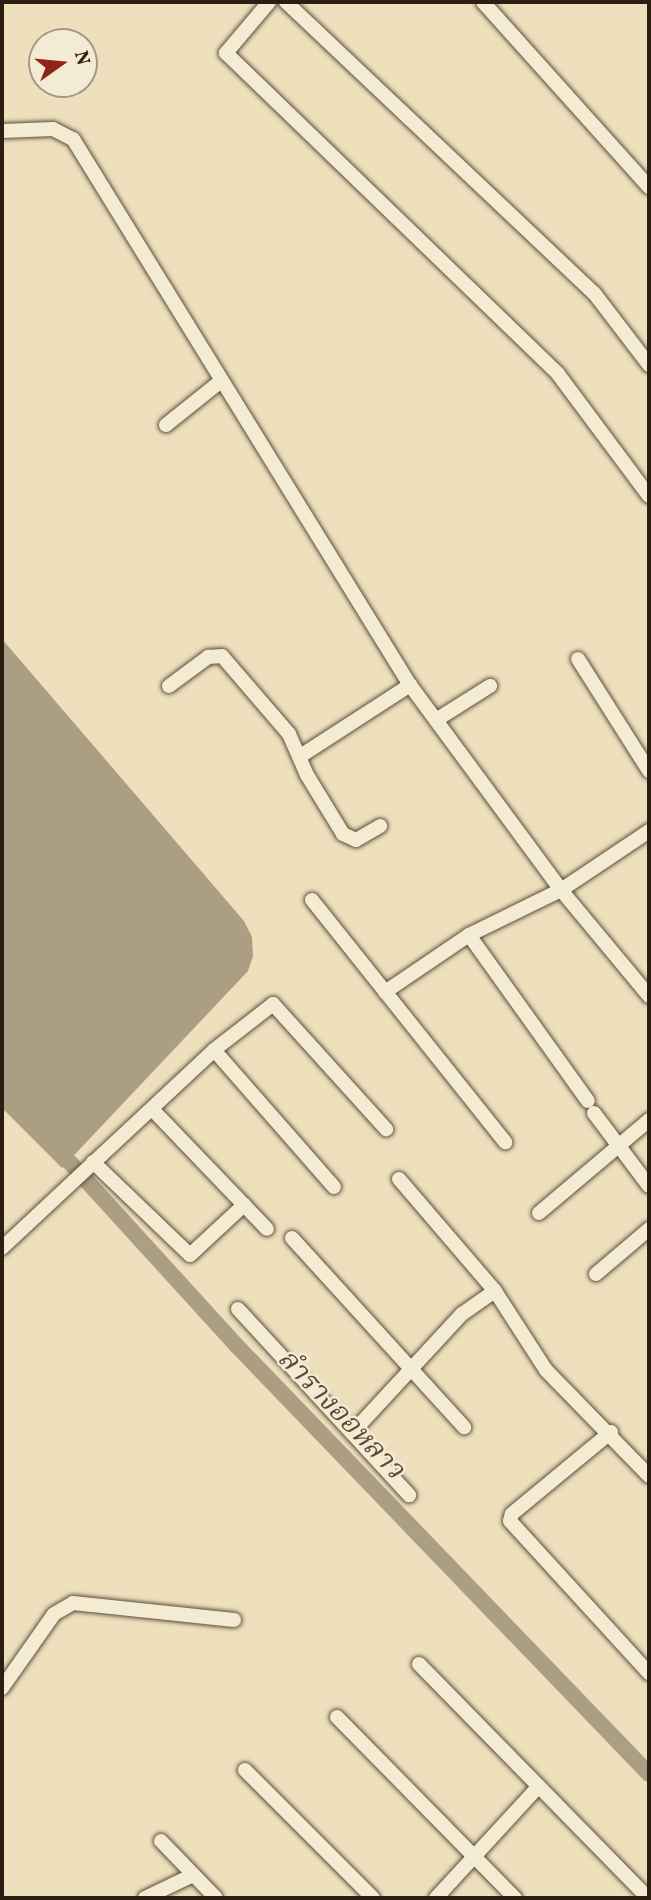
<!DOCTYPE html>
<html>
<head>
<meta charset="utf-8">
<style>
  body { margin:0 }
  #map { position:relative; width:651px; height:1900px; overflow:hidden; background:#eee0bc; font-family:Vollkorn,"Noto Serif Thai",serif }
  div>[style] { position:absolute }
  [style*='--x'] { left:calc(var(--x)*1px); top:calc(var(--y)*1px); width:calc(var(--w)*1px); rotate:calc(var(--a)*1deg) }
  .water>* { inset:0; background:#ac9e83 }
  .canal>* { height:16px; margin:-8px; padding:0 8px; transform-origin:8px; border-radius:8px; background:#ac9e83 }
  .roads { filter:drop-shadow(0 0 2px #5d4e3e) drop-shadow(0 0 2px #5d4e3e) }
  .street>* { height:14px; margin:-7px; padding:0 7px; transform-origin:7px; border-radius:7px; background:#f4ebd3 }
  span { translate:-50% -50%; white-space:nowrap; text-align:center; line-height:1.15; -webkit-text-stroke:5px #f4ebd3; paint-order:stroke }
  .water-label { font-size:28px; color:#594b3b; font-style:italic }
  .frame { position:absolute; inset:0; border:4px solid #2d1e14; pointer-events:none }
  .north { position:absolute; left:28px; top:28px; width:70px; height:70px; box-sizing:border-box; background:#f4ebd3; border:2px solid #a49987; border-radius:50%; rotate:75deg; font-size:19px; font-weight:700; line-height:28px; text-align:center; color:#2d1e14 }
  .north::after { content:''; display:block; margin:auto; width:24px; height:32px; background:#8f2418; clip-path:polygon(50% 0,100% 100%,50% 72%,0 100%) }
</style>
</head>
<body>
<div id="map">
  <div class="water">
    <div style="clip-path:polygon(2px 639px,244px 921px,252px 937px,253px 956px,248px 971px,62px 1168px,2px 1108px)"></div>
  </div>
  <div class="canal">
    <div style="--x:54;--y:1145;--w:272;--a:47.7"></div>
    <div style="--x:237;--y:1346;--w:594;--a:46.09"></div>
  </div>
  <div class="roads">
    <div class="street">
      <div style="--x:269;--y:2;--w:67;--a:130.1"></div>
      <div style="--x:226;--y:53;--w:462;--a:44"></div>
      <div style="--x:558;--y:374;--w:152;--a:53.3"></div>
      <div style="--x:286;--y:2;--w:424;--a:43.4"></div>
      <div style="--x:594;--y:293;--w:91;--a:52.6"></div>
      <div style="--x:483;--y:2;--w:249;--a:48.1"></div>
      <div style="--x:2;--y:131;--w:51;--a:-2.2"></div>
      <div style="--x:53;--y:129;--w:22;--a:27"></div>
      <div style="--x:73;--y:139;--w:642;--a:58.32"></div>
      <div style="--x:410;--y:685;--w:255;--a:53.6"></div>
      <div style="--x:561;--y:890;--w:138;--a:50.3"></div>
      <div style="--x:166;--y:425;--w:70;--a:-38.7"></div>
      <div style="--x:578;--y:659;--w:133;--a:57.6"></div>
      <div style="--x:169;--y:686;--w:49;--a:-36.6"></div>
      <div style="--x:208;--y:657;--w:14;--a:-4"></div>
      <div style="--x:222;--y:656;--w:103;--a:49.3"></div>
      <div style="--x:289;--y:734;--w:45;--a:66.3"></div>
      <div style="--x:307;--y:775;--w:69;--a:58.6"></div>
      <div style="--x:343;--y:834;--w:14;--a:25"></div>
      <div style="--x:356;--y:840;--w:28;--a:-30"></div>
      <div style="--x:436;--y:720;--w:64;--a:-32.2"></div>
      <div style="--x:302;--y:755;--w:129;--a:-32.9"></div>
      <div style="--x:312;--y:900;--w:310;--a:51.4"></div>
      <div style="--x:469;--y:935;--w:204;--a:54.4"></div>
      <div style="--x:385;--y:992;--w:102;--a:-34.2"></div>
      <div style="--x:469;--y:935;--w:102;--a:-26.1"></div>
      <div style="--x:561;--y:890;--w:106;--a:-33.8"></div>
      <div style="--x:214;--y:1050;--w:182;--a:48.8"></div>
      <div style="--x:152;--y:1109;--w:166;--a:46.2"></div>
      <div style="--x:594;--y:1113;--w:91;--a:53"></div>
      <div style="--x:93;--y:1162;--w:134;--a:43.8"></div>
      <div style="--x:190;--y:1255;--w:74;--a:-42.8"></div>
      <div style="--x:399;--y:1179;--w:148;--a:49.4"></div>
      <div style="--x:495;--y:1291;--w:94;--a:57.2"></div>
      <div style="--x:546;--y:1370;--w:148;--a:45.8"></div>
      <div style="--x:539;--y:1213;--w:144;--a:-40.2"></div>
      <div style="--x:292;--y:1238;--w:256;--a:47.7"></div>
      <div style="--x:2;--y:1248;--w:290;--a:-43"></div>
      <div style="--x:214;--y:1050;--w:75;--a:-37.9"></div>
      <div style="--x:273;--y:1004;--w:169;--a:47.9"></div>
      <div style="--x:596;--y:1274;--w:70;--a:-40.3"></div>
      <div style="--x:238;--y:1309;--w:253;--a:47.4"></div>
      <div style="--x:611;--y:1432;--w:129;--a:140.4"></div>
      <div style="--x:512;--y:1514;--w:7;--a:106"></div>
      <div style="--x:510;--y:1521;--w:206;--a:47.6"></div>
      <div style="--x:352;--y:1433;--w:162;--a:-47.3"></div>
      <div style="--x:462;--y:1314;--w:40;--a:-34.9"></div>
      <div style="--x:419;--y:1664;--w:327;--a:45.6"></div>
      <div style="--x:2;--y:1688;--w:90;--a:-54.9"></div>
      <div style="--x:54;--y:1614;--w:22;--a:-30"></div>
      <div style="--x:73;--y:1603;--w:162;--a:6"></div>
      <div style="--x:337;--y:1717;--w:254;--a:45.5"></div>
      <div style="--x:245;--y:1770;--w:181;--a:45"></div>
      <div style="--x:161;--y:1841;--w:79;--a:46"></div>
      <div style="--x:145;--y:1898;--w:53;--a:-25.6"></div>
      <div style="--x:436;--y:1898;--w:152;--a:-47.4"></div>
    </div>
  </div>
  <div class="water-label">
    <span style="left:340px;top:1415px;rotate:46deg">ลำรางออหลาว</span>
  </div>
  <div class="frame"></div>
  <div class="north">N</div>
</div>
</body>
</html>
